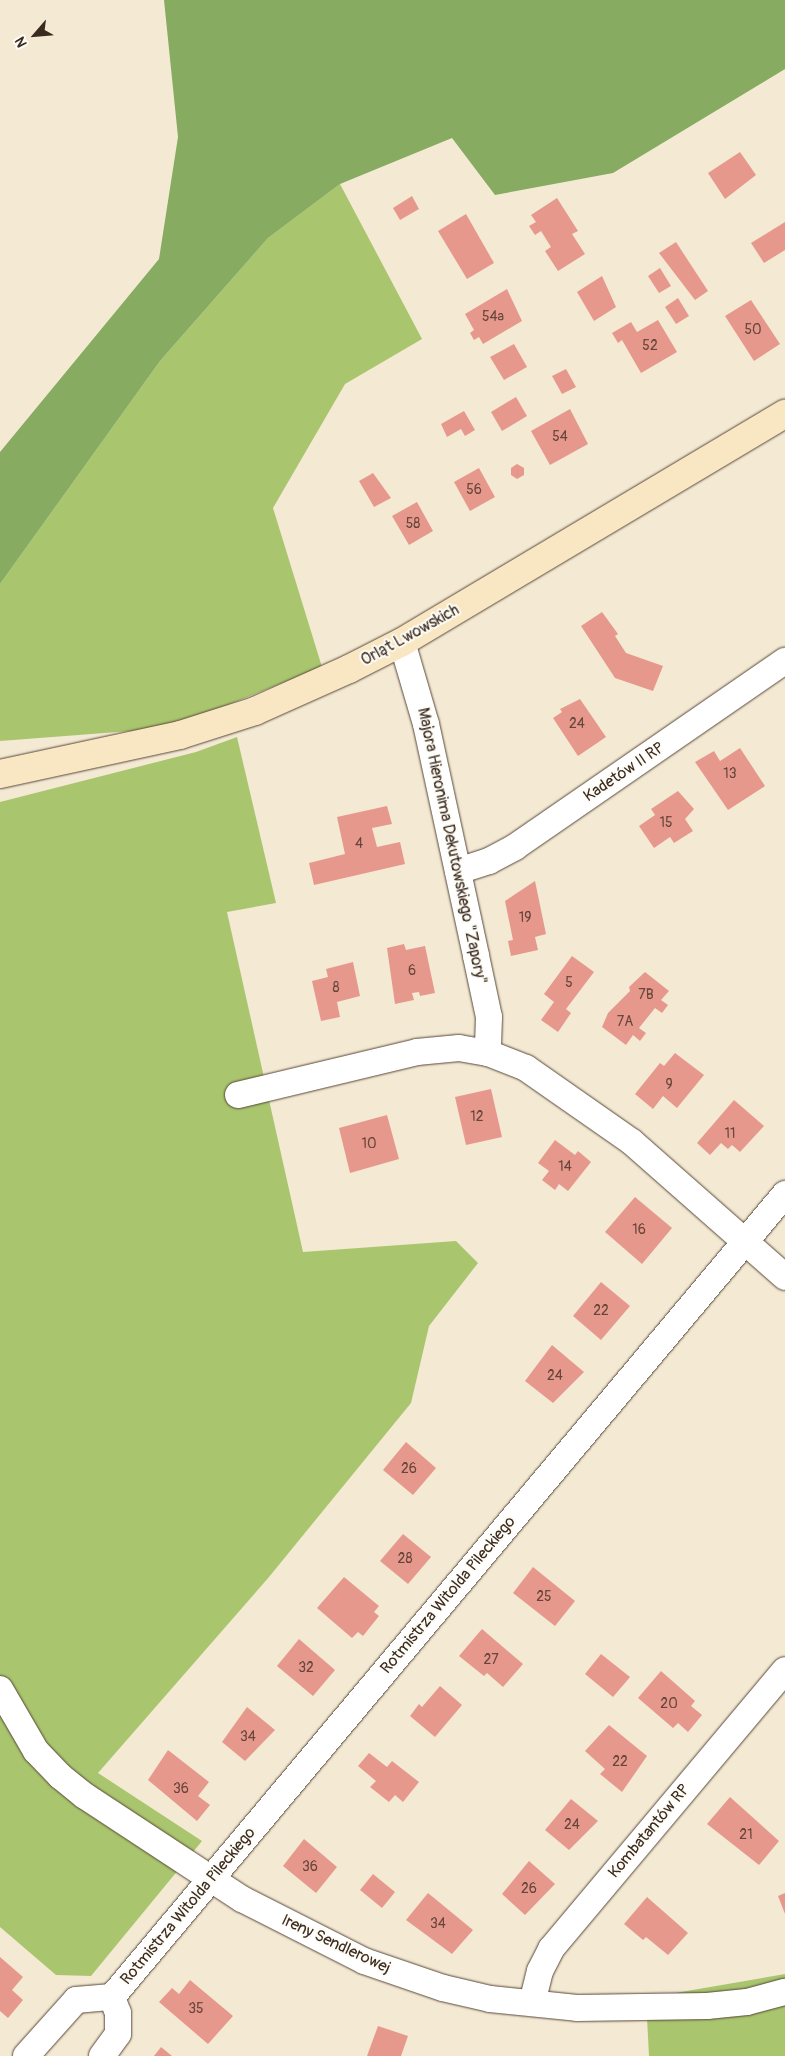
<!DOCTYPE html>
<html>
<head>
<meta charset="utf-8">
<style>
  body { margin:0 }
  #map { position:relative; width:785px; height:2056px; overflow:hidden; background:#f4e9d3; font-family:Pangolin,sans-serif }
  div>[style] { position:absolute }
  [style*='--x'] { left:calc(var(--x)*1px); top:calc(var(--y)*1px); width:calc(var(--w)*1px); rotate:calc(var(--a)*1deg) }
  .green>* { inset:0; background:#a9c66e }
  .forest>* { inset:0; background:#86ab61 }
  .building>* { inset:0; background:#e7988c }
  .roads { filter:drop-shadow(0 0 1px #574739) drop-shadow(0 0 1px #574739) }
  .street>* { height:26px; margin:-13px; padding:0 13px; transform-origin:13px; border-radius:13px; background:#fff }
  .secondary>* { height:28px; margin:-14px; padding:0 14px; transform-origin:14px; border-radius:14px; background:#f9e7c3 }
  span { translate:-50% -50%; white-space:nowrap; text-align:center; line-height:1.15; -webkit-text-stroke:4px #fdfcf7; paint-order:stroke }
  .number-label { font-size:14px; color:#66463a }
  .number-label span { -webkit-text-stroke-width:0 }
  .street-label { font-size:16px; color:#3b2a1e }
  .north { position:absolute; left:10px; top:10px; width:50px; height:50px; -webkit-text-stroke:4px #fdfcf7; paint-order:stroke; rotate:243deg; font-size:14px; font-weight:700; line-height:20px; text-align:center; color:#3b2a1e }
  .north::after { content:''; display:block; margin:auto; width:18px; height:22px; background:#3b2a1e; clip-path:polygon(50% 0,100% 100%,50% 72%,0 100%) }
</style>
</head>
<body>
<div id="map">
  <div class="green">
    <div style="clip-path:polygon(340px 184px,422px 339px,345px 384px,273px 508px,322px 667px,170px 728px,0 741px,0 584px,160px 361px,268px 238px)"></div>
    <div style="clip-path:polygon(237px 737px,276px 903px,227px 912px,303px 1252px,456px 1241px,478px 1263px,429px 1326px,411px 1403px,269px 1577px,98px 1773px,202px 1841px,91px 1976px,56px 1975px,0 1927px,0 802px,196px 752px)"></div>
    <div style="clip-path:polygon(785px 1974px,785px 2056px,649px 2056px,646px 1998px)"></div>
  </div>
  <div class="forest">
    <div style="clip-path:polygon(164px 0,785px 0,785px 69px,613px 173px,495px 195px,452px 138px,340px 184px,268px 238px,160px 361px,0 584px,0 452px,159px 259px,178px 137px)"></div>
  </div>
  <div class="building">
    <div style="clip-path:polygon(740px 152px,756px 175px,725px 199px,708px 173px)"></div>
    <div style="clip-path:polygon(412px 196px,419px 209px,400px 220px,393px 208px)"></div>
    <div style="clip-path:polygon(557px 198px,578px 231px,572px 234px,585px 254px,558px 271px,545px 251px,551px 247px,541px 231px,535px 235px,529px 226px,536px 222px,531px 215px)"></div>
    <div style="clip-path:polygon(466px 214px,494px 263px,467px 279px,438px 231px)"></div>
    <div style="clip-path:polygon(785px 222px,785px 250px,764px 263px,751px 243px)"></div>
    <div style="clip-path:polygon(676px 242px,708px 291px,695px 300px,659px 253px)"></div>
    <div style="clip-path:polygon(660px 268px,671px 286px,659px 293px,648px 276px)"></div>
    <div style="clip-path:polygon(602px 276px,616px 307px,594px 321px,577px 292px)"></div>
    <div style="clip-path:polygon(507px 289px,522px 321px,483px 344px,479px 337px,474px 340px,470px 333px,474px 330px,465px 314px)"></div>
    <div style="clip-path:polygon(678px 298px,689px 316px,676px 324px,665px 307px)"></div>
    <div style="clip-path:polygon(751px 300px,780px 344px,754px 361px,725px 316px)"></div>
    <div style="clip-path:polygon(658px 320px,677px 352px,641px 373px,622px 340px,618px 343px,612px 333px,631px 322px,637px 332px)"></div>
    <div style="clip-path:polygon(514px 344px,527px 367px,504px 380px,490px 357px)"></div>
    <div style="clip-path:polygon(566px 369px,576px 387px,562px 394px,552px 376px)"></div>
    <div style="clip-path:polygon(516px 397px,527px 416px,502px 431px,491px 412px)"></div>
    <div style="clip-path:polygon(570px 409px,588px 444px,550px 465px,531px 431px)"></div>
    <div style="clip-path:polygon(464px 411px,475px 430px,465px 436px,461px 429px,447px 437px,441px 424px)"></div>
    <div style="clip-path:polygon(517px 464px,524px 468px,524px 475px,517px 479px,511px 475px,511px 468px)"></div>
    <div style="clip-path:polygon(479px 468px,495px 497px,470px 511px,454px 482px)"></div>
    <div style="clip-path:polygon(373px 473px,391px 498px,374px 507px,359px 481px)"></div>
    <div style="clip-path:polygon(417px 502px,433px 531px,409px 545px,392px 516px)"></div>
    <div style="clip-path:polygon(602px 612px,618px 634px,615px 636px,626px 653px,663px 666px,653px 691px,615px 678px,581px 626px)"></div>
    <div style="clip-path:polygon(580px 699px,606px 737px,578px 756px,553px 718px,562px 712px,560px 709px)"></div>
    <div style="clip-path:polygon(740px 748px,765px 786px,728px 810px,695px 762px,714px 751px,720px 761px)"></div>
    <div style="clip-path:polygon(678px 791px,694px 809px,685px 819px,693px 831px,674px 843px,670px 837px,654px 848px,639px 826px,655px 815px,651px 809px)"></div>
    <div style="clip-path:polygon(387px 806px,392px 824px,372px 828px,377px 847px,400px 842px,405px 864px,314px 885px,309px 863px,345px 854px,337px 817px)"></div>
    <div style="clip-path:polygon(535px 881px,546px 934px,535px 937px,538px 950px,511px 956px,508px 941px,513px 940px,505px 901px)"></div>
    <div style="clip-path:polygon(404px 944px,406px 950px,425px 946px,435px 993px,420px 996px,419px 992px,412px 993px,414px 1000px,395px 1004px,387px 948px)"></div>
    <div style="clip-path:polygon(572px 956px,594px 972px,566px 1009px,571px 1013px,558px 1032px,541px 1020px,554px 1002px,544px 994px)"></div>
    <div style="clip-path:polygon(353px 962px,360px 996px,337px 1002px,340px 1017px,321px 1021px,312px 981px,328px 977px,326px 969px)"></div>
    <div style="clip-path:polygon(645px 972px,669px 991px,661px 1000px,668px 1005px,662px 1013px,655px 1008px,639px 1028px,646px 1033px,640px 1041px,633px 1035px,626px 1045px,602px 1027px,608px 1013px,630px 991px,629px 987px)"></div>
    <div style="clip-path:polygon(675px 1053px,704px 1075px,677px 1108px,663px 1096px,653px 1109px,635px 1094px,660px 1063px,664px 1066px)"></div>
    <div style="clip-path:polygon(491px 1089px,502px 1137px,466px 1145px,455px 1097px)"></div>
    <div style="clip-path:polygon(734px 1100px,764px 1126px,740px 1152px,732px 1145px,728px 1149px,721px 1143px,710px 1155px,697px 1143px)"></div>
    <div style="clip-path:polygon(387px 1115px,399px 1159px,350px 1173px,339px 1128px)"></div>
    <div style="clip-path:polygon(555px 1140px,575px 1155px,578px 1151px,591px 1162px,568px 1191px,559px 1184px,555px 1190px,542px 1180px,549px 1171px,538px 1163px)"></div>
    <div style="clip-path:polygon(635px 1197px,672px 1228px,642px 1264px,605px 1232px)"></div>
    <div style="clip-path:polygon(601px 1282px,630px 1306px,601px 1340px,573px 1316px)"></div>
    <div style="clip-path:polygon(552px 1345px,584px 1372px,553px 1403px,525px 1381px)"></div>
    <div style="clip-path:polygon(406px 1442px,436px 1468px,413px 1495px,383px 1470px)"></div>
    <div style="clip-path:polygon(403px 1534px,431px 1557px,408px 1584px,380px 1561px)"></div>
    <div style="clip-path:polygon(533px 1567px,575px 1601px,555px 1626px,513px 1593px)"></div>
    <div style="clip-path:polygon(344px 1577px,379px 1606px,374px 1612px,379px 1616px,363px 1636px,358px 1632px,352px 1638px,317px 1608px)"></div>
    <div style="clip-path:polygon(482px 1629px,523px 1664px,503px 1687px,487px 1673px,484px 1676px,459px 1656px)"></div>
    <div style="clip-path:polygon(299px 1639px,335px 1670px,313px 1696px,277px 1666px)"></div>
    <div style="clip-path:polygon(601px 1654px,630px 1677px,613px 1697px,585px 1674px)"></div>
    <div style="clip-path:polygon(661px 1671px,695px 1701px,691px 1706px,702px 1715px,688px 1732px,678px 1723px,673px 1728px,638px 1698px)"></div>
    <div style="clip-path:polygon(440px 1686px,462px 1705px,435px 1737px,410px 1716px,419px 1704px,422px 1707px)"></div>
    <div style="clip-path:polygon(247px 1707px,275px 1730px,245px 1761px,222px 1742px)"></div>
    <div style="clip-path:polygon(609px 1725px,647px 1756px,622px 1792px,600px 1774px,605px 1769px,585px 1751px)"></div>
    <div style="clip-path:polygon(168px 1750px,209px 1782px,198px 1796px,210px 1805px,197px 1821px,148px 1780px)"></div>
    <div style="clip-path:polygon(369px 1753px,387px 1767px,392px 1761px,419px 1782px,403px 1802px,395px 1795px,389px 1802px,370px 1787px,376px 1781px,358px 1766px)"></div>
    <div style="clip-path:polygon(730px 1797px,779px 1841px,759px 1865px,707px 1824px)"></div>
    <div style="clip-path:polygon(571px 1799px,598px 1821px,569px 1850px,545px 1830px)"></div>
    <div style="clip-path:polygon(304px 1839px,337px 1867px,316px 1893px,283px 1866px)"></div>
    <div style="clip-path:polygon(529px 1861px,555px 1884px,525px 1915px,502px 1894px)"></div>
    <div style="clip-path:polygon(373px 1874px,395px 1892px,382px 1908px,360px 1890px)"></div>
    <div style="clip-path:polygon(428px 1893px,473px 1930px,452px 1954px,406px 1920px)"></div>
    <div style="clip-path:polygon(785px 1893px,785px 1914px,778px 1896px)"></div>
    <div style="clip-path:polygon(647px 1897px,688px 1933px,668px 1955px,646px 1937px,643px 1940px,624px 1924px)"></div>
    <div style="clip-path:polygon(0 1957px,23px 1977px,12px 1990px,23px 2000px,8px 2018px,0 2011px)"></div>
    <div style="clip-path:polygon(190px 1980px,233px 2016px,208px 2044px,159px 2002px,172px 1988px,179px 1994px)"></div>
    <div style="clip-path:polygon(378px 2026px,408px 2036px,401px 2056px,367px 2056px)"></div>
    <div style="clip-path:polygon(161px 2047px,172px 2056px,154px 2056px)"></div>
  </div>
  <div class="roads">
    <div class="street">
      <div style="--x:402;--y:642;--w:85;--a:73.7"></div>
      <div style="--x:426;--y:724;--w:237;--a:77.8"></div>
      <div style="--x:476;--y:956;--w:62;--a:78"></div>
      <div style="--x:489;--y:1017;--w:36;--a:92"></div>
      <div style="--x:488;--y:1053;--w:41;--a:21.5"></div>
      <div style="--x:526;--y:1068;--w:129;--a:34.9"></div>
      <div style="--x:632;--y:1142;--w:204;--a:41.4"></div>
      <div style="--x:458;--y:871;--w:33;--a:-18"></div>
      <div style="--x:489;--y:861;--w:30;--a:-28"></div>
      <div style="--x:515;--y:847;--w:328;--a:-34.6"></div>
      <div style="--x:238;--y:1095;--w:184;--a:-13.5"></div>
      <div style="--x:417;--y:1052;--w:42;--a:-5.4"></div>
      <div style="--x:459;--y:1048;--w:29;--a:10"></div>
      <div style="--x:0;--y:1689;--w:72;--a:59.9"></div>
      <div style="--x:36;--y:1751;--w:35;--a:46"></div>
      <div style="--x:60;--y:1776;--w:32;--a:39"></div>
      <div style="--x:85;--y:1796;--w:188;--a:33.3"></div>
      <div style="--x:242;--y:1899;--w:137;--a:26.9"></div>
      <div style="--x:364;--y:1961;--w:83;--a:18.9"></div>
      <div style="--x:443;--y:1988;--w:48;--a:13.2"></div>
      <div style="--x:490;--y:1999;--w:87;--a:5.9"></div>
      <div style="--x:577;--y:2008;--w:130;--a:-0.9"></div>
      <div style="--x:707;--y:2006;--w:40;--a:-5.7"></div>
      <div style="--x:747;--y:2002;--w:39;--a:-15"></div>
      <div style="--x:532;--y:2003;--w:33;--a:-76"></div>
      <div style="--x:540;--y:1971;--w:25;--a:-63"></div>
      <div style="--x:551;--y:1949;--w:364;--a:-50"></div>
      <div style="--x:26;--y:2056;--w:75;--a:-48.2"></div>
      <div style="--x:76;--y:2000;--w:36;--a:-5"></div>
      <div style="--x:112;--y:1997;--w:1048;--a:-50.03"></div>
      <div style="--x:102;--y:2056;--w:27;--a:-54"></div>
      <div style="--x:118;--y:2034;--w:21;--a:-90"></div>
      <div style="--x:118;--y:2013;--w:17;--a:-111"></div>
    </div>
    <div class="secondary">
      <div style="--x:0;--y:774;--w:184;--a:-12.2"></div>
      <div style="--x:180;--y:735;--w:79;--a:-17.7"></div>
      <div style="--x:255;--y:711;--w:103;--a:-24.1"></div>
      <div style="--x:349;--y:669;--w:59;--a:-27"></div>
      <div style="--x:402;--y:642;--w:446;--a:-30.8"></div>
    </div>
  </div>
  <div class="number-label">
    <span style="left:493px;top:317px">54a</span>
    <span style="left:753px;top:330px">50</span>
    <span style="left:650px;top:346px">52</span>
    <span style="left:560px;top:437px">54</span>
    <span style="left:474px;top:490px">56</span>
    <span style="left:413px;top:524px">58</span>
    <span style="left:577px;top:724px">24</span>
    <span style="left:730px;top:774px">13</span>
    <span style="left:666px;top:823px">15</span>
    <span style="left:359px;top:844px">4</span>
    <span style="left:525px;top:918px">19</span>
    <span style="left:412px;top:971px">6</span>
    <span style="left:569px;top:983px">5</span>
    <span style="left:336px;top:988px">8</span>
    <span style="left:646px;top:995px">7B</span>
    <span style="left:625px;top:1022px">7A</span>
    <span style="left:669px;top:1085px">9</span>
    <span style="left:477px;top:1117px">12</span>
    <span style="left:730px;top:1134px">11</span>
    <span style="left:369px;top:1144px">10</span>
    <span style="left:565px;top:1167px">14</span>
    <span style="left:639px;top:1230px">16</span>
    <span style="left:601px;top:1311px">22</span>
    <span style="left:555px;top:1376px">24</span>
    <span style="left:409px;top:1469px">26</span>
    <span style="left:405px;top:1559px">28</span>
    <span style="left:544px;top:1597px">25</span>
    <span style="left:491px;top:1660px">27</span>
    <span style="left:306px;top:1668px">32</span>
    <span style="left:669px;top:1704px">20</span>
    <span style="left:248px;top:1737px">34</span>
    <span style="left:620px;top:1762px">22</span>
    <span style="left:181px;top:1789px">36</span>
    <span style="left:572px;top:1825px">24</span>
    <span style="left:746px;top:1835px">21</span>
    <span style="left:310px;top:1867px">36</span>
    <span style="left:529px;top:1889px">26</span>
    <span style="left:438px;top:1924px">34</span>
    <span style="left:196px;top:2009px">35</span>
  </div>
  <div class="street-label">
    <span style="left:410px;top:635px;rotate:-29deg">Orląt Lwowskich</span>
    <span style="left:624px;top:772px;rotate:-34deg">Kadetów II RP</span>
    <span style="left:452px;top:846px;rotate:78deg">Majora Hieronima Dekutowskiego "Zapory"</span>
    <span style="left:448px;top:1595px;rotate:-50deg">Rotmistrza Witolda Pileckiego</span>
    <span style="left:649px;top:1831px;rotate:-50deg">Kombatantów RP</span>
    <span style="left:188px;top:1906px;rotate:-50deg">Rotmistrza Witolda Pileckiego</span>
    <span style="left:336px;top:1944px;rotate:25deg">Ireny Sendlerowej</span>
  </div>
  <div class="north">N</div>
</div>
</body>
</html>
